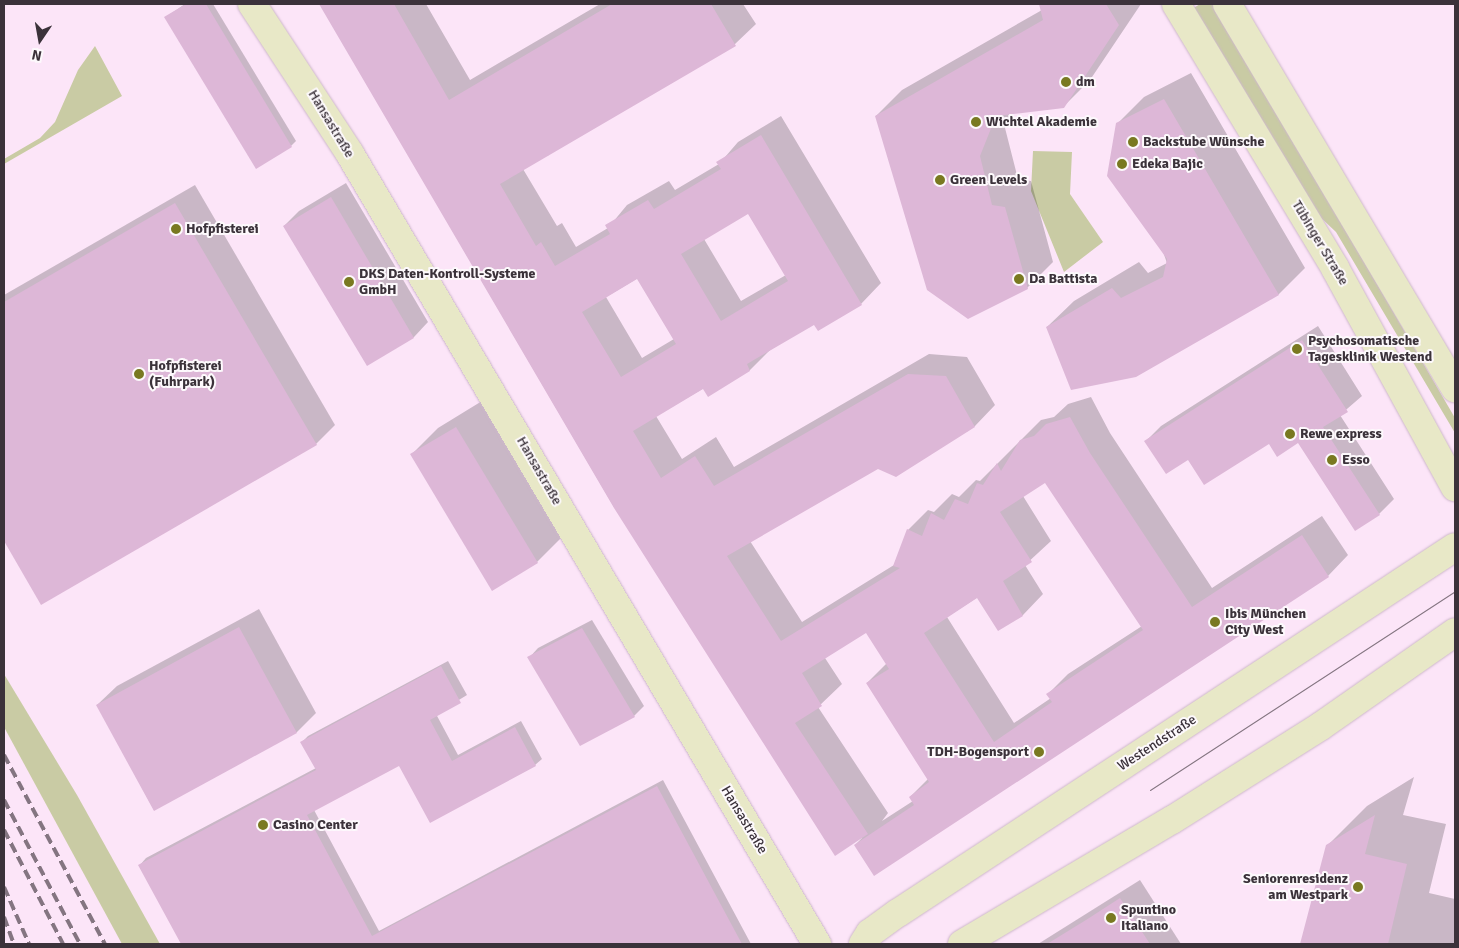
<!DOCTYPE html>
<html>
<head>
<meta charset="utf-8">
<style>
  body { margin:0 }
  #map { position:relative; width:1459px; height:948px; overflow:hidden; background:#fce5f8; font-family:Signika,sans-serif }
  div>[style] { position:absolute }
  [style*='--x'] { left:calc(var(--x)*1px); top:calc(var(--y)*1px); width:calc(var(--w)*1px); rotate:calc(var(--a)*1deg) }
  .green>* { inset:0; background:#c9cba4 }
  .shadow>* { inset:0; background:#0003 }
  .building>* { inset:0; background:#ddb7d7 }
  .roads { filter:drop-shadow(0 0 1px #ceb8cb) drop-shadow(0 0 1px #ceb8cb) }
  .secondary>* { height:28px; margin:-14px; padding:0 14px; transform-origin:14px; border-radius:14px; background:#e8e8c7 }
  .tram>* { height:1px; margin:-0.5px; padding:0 0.5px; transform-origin:0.5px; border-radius:0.5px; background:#847581 }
  .rail>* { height:4px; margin-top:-2px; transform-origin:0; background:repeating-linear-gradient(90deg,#847581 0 10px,transparent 0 15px) }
  .dots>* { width:14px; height:14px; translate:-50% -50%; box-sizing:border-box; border:2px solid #fdf9fc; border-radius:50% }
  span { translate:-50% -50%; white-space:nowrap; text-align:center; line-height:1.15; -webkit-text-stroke:4px #fdf9fc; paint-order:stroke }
  .poi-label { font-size:14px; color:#3b323a; font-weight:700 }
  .left { translate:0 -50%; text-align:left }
  .right { translate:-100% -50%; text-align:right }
  .street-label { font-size:14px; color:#3b323a }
  .frame { position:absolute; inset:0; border:5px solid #3b323a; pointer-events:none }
  .north { position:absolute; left:15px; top:15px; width:50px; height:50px; -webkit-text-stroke:4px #fdf9fc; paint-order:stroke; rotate:192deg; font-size:14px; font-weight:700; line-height:20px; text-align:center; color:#3b323a }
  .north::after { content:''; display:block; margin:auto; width:18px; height:22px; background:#3b323a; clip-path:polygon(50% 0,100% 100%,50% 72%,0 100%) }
</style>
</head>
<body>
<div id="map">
  <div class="green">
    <div style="clip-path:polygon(1200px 4px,1214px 4px,1455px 418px,1455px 433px,1336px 232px,1301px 199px,1189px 11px)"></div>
    <div style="clip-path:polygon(95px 46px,122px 96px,4px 164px,4px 159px,40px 138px,55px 122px,78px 70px)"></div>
    <div style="clip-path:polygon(1033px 151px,1072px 152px,1070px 194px,1103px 242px,1064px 272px,1031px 191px)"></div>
    <div style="clip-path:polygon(4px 674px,77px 795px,160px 944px,122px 944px,4px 727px)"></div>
  </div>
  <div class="shadow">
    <div style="clip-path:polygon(185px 4px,213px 4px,296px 141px,291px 146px,166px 17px)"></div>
    <div style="clip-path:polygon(evenodd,320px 4px,426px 4px,470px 80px,600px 4px,743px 4px,756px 24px,735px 44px,523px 169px,557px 226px,562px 223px,576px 247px,608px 228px,627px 205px,669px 181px,675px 190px,719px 164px,738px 142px,781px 116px,881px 283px,861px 304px,814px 323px,770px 350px,750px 370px,708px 395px,704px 388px,656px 416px,682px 459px,716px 437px,734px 467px,929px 354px,967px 357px,995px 405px,975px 426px,895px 475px,878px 467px,750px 541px,802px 622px,894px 565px,908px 530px,928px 510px,934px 512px,952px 494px,959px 497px,976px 480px,980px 481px,1041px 420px,1054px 417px,1068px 404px,1091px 397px,1110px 433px,1212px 588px,1322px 516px,1348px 555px,1328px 576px,855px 845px,862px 838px,614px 507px,320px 4px,748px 212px,786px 275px,741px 301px,704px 239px,748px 212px,320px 4px,638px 278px,674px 339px,642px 358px,606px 297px,638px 278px,320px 4px,1046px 481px,1142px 626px,1068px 674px,1048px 694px,1051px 698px,1014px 723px,947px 617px,978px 597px,998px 629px,1023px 615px,1043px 594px,1025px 565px,1051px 541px,1023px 496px,1046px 481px,320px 4px,866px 631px,887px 663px,867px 683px,928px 779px,910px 797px,913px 801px,882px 821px,888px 813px,818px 707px,842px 684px,825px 658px,866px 631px)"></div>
    <div style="clip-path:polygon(1040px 4px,1141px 4px,1090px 80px,1064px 106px,1012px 113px,1005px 128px,1018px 179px,1031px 181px,1053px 262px,1027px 288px,876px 116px,902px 90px,1042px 10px)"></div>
    <div style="clip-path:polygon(1191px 73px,1305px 268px,1279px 294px,1136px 376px,1047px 327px,1074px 301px,1139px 262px,1148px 273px,1167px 263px,1117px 124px,1144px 97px)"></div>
    <div style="clip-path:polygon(346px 183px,428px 322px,414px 337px,367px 364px,284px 226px,299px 211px)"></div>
    <div style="clip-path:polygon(195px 185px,335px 425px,316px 444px,41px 603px,4px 539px,4px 295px)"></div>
    <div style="clip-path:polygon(1318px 326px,1362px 396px,1340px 415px,1394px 499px,1379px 514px,1298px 442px,1269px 442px,1189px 458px,1146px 441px,1161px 426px)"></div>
    <div style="clip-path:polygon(482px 401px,563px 536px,537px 562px,412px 454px,438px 428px)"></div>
    <div style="clip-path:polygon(259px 609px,316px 713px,297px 732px,154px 810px,97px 705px,117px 686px)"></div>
    <div style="clip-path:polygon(592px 620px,644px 706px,634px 716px,529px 658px,538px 648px)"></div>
    <div style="clip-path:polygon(448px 661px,467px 695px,436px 714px,458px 755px,521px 721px,542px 759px,535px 765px,399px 765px,314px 810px,379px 931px,663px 780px,751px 944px,182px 944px,140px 865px,146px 858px,316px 768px,302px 742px,308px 736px)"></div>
    <div style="clip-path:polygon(1414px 777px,1403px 815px,1446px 824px,1429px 893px,1455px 899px,1455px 944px,1301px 944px,1327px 846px,1367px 806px)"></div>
    <div style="clip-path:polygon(1140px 880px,1181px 944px,1038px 944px)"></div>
  </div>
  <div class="building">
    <div style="clip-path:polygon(186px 4px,206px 4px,292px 147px,256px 169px,164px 17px)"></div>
    <div style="clip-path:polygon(evenodd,319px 4px,394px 4px,449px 100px,612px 4px,711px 4px,736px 46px,500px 184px,536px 246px,541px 242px,555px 266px,610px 234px,605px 225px,648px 200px,654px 209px,721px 169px,716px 162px,761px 135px,862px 305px,818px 331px,814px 325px,747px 364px,750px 371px,708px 397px,703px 389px,633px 431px,661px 478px,695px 456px,714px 486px,908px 374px,946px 376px,975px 427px,896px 477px,878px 469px,727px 556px,781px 641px,900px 568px,893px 566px,907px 529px,922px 536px,931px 513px,944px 520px,955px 499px,968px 504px,977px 483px,983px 485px,997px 463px,1001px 471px,1020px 440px,1034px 436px,1046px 424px,1070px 417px,1090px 453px,1192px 607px,1302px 535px,1329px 577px,874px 876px,854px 845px,914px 805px,909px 797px,929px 782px,866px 683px,889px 669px,866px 633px,802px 673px,822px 706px,795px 723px,868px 834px,835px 856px,614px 508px,319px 4px,748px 214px,788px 281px,721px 321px,681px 254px,748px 214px,319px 4px,637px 279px,676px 344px,621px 377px,582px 312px,637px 279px,319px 4px,1045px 483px,1143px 630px,1046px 694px,1052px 702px,994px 742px,924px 633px,977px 598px,998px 631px,1023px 616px,1003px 581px,1032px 562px,1000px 512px,1045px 483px)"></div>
    <div style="clip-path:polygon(1039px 4px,1106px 4px,1119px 25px,1064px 108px,996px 116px,980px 156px,992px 205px,1005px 207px,1028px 289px,968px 319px,927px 290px,875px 116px,1043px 20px)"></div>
    <div style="clip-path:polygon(1164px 99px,1279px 295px,1136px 377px,1071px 390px,1046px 327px,1112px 288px,1121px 298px,1163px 277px,1167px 259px,1107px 176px,1116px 123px)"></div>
    <div style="clip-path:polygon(331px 197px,414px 338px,367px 366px,283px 226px)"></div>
    <div style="clip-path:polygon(175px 203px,317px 445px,41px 605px,4px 541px,4px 302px)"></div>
    <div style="clip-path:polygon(1302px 340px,1348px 412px,1323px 427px,1380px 515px,1355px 531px,1298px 443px,1277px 457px,1269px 444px,1204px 485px,1188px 460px,1166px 474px,1144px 441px)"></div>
    <div style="clip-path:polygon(456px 427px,538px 563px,492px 591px,410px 454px)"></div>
    <div style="clip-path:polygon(239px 627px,297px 733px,154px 811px,96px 705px)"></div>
    <div style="clip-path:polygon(582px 628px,635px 717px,580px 746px,527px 657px)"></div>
    <div style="clip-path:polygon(441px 666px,461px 703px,430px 720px,452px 761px,515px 727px,536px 766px,430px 823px,399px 766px,307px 815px,372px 936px,657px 786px,742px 944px,181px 944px,138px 865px,316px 770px,300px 742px)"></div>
    <div style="clip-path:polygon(1375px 815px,1365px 854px,1407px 864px,1388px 944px,1300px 944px,1326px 845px)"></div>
    <div style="clip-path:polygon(1120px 898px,1150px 944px,1047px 944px,1086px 920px)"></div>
  </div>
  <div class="roads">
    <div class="secondary">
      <div style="--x:252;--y:4;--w:179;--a:56.8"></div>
      <div style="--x:350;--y:154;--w:918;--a:59.41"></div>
      <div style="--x:1176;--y:4;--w:308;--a:58.9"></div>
      <div style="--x:1335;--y:268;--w:250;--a:61.3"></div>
      <div style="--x:1227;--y:4;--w:447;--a:59.3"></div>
      <div style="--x:863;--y:944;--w:13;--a:-58"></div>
      <div style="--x:870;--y:933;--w:34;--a:-36"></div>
      <div style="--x:898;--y:913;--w:666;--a:-33.31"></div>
      <div style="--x:962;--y:944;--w:244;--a:-30.6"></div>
      <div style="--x:1172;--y:820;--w:176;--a:-32.2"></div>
      <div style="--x:1321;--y:726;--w:164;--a:-35"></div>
    </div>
  </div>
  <div class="tram">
    <div style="--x:1150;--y:790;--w:364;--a:-33.1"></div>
  </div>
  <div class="rail">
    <div style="--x:4;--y:755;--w:214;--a:61.9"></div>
    <div style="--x:4;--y:800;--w:163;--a:62.2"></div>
    <div style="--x:4;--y:830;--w:128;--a:62.6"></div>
    <div style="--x:4;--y:887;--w:62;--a:66.3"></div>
    <div style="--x:4;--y:917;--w:29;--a:70"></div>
  </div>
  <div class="dots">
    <div style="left:1066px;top:82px;background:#797921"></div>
    <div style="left:976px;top:122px;background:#797921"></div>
    <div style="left:1133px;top:142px;background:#797921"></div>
    <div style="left:1122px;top:164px;background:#797921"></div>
    <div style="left:940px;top:180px;background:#797921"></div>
    <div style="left:176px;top:229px;background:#797921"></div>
    <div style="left:1019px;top:279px;background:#797921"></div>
    <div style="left:349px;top:282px;background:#797921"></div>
    <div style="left:1297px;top:349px;background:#797921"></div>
    <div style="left:139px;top:374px;background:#797921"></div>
    <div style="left:1290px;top:434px;background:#797921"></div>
    <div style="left:1332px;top:460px;background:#797921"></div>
    <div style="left:1215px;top:622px;background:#797921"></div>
    <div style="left:1039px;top:752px;background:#797921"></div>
    <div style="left:263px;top:825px;background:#797921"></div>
    <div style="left:1358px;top:887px;background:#797921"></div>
    <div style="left:1111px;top:918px;background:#797921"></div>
  </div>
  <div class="poi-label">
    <span class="left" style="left:1076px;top:82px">dm</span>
    <span class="left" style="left:986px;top:122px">Wichtel Akademie</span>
    <span class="left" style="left:1143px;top:142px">Backstube Wünsche</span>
    <span class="left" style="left:1132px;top:164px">Edeka Bajic</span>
    <span class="left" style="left:950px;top:180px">Green Levels</span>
    <span class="left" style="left:186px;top:229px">Hofpfisterei</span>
    <span class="left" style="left:359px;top:282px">DKS Daten-Kontroll-Systeme<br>GmbH</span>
    <span class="left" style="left:1029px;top:279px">Da Battista</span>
    <span class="left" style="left:1308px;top:349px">Psychosomatische<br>Tagesklinik Westend</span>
    <span class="left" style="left:149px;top:374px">Hofpfisterei<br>(Fuhrpark)</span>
    <span class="left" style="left:1300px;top:434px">Rewe express</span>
    <span class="left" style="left:1342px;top:460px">Esso</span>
    <span class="left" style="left:1225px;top:622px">Ibis München<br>City West</span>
    <span class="right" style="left:1029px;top:752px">TDH-Bogensport</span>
    <span class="left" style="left:273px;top:825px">Casino Center</span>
    <span class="right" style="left:1348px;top:887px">Seniorenresidenz<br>am Westpark</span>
    <span class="left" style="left:1121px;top:918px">Spuntino<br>Italiano</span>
  </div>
  <div class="street-label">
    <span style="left:331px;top:124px;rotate:59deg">Hansastraße</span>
    <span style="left:1320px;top:243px;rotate:59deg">Tübinger Straße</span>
    <span style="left:539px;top:471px;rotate:60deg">Hansastraße</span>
    <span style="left:1157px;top:743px;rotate:-33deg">Westendstraße</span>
    <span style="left:744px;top:820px;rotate:59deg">Hansastraße</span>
  </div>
  <div class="frame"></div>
  <div class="north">N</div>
</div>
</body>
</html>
